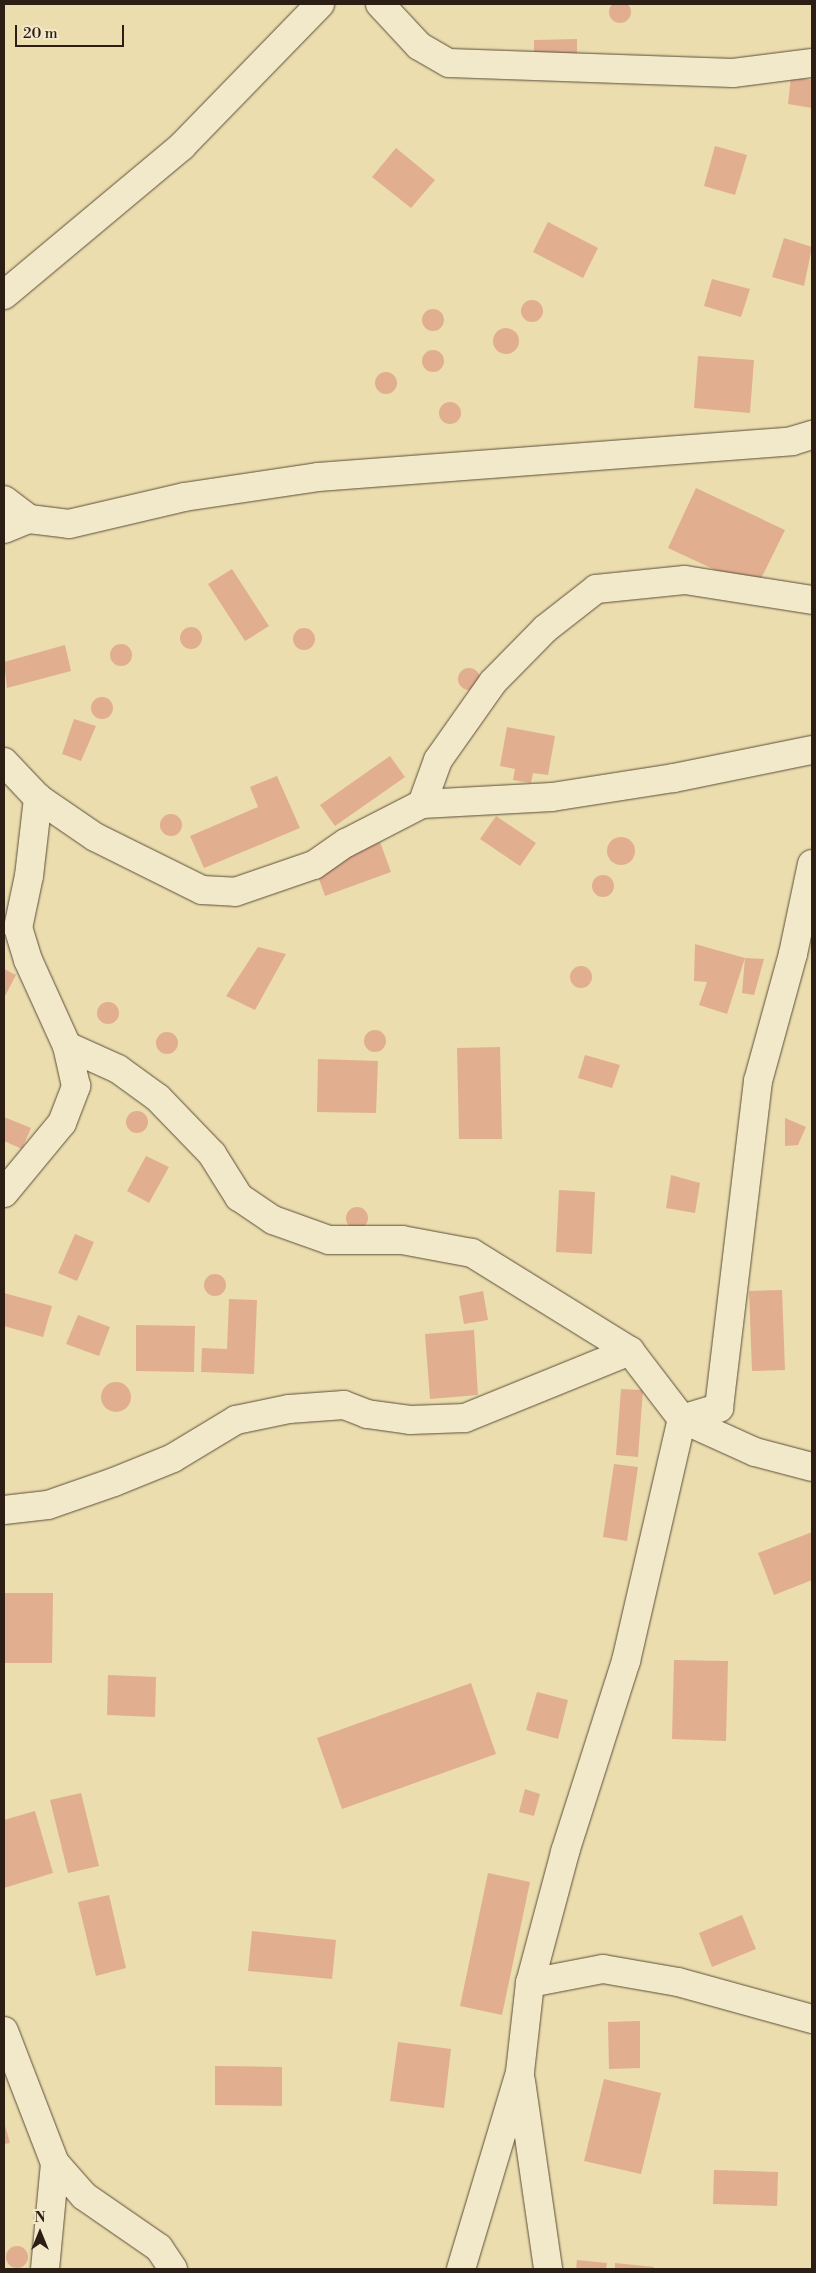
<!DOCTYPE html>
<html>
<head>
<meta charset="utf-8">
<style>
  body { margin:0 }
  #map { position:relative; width:816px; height:2273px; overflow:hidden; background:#ebddad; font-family:"Libre Bodoni",serif }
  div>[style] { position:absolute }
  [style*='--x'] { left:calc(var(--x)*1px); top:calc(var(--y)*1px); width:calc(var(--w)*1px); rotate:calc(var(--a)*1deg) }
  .building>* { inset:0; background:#e1af90 }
  .round { border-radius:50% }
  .roads { filter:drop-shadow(0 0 1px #5c4e3b) drop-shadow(0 0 1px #5c4e3b) }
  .minor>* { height:28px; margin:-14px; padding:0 14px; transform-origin:14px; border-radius:14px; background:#f2e9ca }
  span { translate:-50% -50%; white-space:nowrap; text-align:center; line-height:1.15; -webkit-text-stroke:4px #f2e9ca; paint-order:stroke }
  .frame { position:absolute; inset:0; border:5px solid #2d1e15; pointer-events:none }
  .north { position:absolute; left:15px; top:2208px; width:50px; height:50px; -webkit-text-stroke:4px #f2e9ca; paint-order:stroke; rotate:0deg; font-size:14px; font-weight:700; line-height:20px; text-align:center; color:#2d1e15 }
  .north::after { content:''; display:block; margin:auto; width:18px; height:22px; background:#2d1e15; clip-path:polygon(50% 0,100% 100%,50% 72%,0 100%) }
  .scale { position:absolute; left:15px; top:25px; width:109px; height:22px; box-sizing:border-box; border:2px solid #2d1e15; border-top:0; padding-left:6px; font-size:15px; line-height:18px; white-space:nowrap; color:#2d1e15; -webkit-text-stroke:4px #f2e9ca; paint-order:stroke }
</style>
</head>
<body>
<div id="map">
  <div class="building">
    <div class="round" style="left:609px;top:1px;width:22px;height:22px"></div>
    <div style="clip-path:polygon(577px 39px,577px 58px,534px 58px,534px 40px)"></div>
    <div style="clip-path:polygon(791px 77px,812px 80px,812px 108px,788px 104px)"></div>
    <div style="clip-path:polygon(715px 146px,747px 155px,735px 195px,704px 186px)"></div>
    <div style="clip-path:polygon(396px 148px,435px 180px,411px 208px,372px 177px)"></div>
    <div style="clip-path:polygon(548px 222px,598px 248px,583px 278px,533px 252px)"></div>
    <div style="clip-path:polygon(784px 238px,812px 247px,804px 286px,772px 277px)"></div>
    <div style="clip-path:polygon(712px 279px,750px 289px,741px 317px,704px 306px)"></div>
    <div class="round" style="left:521px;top:300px;width:22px;height:22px"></div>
    <div class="round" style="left:422px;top:309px;width:22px;height:22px"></div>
    <div class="round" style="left:493px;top:328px;width:26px;height:26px"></div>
    <div class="round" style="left:422px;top:350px;width:22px;height:22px"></div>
    <div style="clip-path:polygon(698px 356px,754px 360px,750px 413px,694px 408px)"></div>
    <div class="round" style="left:375px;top:372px;width:22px;height:22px"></div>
    <div class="round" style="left:439px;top:402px;width:22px;height:22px"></div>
    <div style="clip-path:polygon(696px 488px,785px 530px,756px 589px,668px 548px)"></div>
    <div style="clip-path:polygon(232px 569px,269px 626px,245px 641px,208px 584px)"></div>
    <div class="round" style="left:180px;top:627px;width:22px;height:22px"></div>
    <div class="round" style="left:293px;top:628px;width:22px;height:22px"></div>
    <div class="round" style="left:110px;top:644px;width:22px;height:22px"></div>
    <div style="clip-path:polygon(65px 645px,71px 671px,7px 688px,4px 662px)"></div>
    <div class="round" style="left:458px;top:668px;width:22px;height:22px"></div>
    <div class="round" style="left:91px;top:697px;width:22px;height:22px"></div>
    <div style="clip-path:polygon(74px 719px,96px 726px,81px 761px,62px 754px)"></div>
    <div style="clip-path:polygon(507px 727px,555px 736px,548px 775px,533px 773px,531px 783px,513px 780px,515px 769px,500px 766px)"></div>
    <div style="clip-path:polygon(390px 756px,405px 777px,335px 826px,320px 805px)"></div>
    <div style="clip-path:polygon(277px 776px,300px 828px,204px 868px,190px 836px,258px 807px,250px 787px)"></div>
    <div class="round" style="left:160px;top:814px;width:22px;height:22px"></div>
    <div style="clip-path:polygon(496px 816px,536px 843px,520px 866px,480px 839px)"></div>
    <div class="round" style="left:607px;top:837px;width:28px;height:28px"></div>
    <div style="clip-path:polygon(380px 842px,391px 872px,325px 896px,314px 865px)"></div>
    <div class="round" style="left:592px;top:875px;width:22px;height:22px"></div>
    <div style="clip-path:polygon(695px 944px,745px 958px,727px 1014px,699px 1005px,707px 982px,694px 981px)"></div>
    <div style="clip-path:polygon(258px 947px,286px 954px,255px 1010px,226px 996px)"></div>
    <div style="clip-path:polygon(745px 958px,764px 959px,754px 995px,742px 993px)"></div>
    <div class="round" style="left:570px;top:966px;width:22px;height:22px"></div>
    <div style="clip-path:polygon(4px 969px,16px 975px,4px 998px)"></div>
    <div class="round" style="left:97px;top:1002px;width:22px;height:22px"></div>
    <div class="round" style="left:364px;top:1030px;width:22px;height:22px"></div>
    <div class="round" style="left:156px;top:1032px;width:22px;height:22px"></div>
    <div style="clip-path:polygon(500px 1047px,502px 1139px,459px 1139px,457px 1048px)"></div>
    <div style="clip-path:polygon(585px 1055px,620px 1065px,612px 1088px,578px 1078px)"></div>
    <div style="clip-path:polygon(318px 1059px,378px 1061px,376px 1113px,317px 1112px)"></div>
    <div class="round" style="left:126px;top:1111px;width:22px;height:22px"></div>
    <div style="clip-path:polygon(4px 1117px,31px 1128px,22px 1149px,4px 1141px)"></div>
    <div style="clip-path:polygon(785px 1118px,806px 1127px,798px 1145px,785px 1146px)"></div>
    <div style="clip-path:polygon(146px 1156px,169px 1167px,149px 1203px,127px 1191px)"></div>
    <div style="clip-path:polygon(671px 1175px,700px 1183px,695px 1213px,666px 1208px)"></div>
    <div style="clip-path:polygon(559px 1190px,595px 1192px,592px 1254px,556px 1252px)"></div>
    <div class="round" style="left:346px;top:1207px;width:22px;height:22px"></div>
    <div style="clip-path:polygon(75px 1234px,94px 1242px,77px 1281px,58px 1273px)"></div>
    <div class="round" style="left:204px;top:1274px;width:22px;height:22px"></div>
    <div style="clip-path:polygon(782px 1290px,785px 1370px,752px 1371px,749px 1291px)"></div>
    <div style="clip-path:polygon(483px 1291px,488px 1320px,464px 1324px,459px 1296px)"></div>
    <div style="clip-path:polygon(4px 1293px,52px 1306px,43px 1337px,4px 1326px)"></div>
    <div style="clip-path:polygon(229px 1299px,257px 1300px,254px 1374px,201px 1372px,202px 1348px,227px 1349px)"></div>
    <div style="clip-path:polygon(78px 1315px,110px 1327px,99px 1356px,66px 1344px)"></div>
    <div style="clip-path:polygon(136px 1325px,195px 1326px,194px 1372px,136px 1371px)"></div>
    <div style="clip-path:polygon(474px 1330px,478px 1395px,430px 1399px,425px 1334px)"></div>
    <div class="round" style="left:101px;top:1382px;width:30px;height:30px"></div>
    <div style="clip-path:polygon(621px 1389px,643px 1390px,638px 1457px,616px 1455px)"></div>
    <div style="clip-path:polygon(614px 1464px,638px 1467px,627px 1541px,603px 1537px)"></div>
    <div style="clip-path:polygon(812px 1532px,812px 1580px,774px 1595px,758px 1553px)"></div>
    <div style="clip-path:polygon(4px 1593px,53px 1593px,52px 1663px,4px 1663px)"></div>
    <div style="clip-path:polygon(674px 1660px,728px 1661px,726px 1741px,672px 1739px)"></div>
    <div style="clip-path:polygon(108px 1675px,156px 1677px,155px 1717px,107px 1715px)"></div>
    <div style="clip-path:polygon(471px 1683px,496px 1754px,342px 1809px,317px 1738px)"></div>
    <div style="clip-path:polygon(537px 1692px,568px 1700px,558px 1739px,526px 1730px)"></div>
    <div style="clip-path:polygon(525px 1789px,540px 1794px,534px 1816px,519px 1812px)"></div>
    <div style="clip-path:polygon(81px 1793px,99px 1866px,68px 1873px,50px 1800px)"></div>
    <div style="clip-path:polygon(35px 1811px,53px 1873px,4px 1888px,4px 1820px)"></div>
    <div style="clip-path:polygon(488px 1873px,530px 1882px,502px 2015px,460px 2006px)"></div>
    <div style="clip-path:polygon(109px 1895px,126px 1968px,96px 1976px,78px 1902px)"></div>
    <div style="clip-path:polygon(742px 1915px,756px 1949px,712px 1967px,699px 1933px)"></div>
    <div style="clip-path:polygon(252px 1931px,336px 1940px,332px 1979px,248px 1971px)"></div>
    <div style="clip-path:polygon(640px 2021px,640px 2068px,609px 2069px,608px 2022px)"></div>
    <div style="clip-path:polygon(398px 2042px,451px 2049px,444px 2108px,390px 2101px)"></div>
    <div style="clip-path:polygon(215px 2066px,282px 2067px,282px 2106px,215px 2105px)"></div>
    <div style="clip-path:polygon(604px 2079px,661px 2093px,641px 2174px,584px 2161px)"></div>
    <div style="clip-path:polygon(4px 2122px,10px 2143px,4px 2144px)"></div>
    <div style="clip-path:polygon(714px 2170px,778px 2172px,777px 2206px,713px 2204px)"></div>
    <div class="round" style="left:6px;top:2246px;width:22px;height:22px"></div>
    <div style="clip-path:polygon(577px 2260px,607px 2263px,606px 2269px,576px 2269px)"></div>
    <div style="clip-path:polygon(615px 2263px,654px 2267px,654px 2269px,615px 2269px)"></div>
  </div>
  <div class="roads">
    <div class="minor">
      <div style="--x:380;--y:4;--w:57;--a:47.1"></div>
      <div style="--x:419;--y:46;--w:34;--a:30"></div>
      <div style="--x:449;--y:63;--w:284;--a:2"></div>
      <div style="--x:733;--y:73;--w:80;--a:-7.2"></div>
      <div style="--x:4;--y:295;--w:232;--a:-39.9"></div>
      <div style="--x:182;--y:146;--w:198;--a:-45.8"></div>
      <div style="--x:4;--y:500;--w:31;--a:37"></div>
      <div style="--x:29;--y:519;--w:40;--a:7.1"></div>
      <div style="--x:69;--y:524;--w:118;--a:-13.2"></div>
      <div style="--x:184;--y:497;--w:135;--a:-8.5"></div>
      <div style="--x:318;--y:477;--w:475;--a:-4.3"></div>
      <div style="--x:792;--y:441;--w:21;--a:-17"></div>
      <div style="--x:4;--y:529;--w:27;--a:-22"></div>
      <div style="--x:4;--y:762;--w:50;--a:46.6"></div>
      <div style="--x:38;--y:798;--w:69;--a:34.4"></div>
      <div style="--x:95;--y:837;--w:119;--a:26.4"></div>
      <div style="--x:202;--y:890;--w:33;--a:3"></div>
      <div style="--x:235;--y:892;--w:83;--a:-18.9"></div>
      <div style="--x:314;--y:865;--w:39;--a:-35"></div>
      <div style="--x:346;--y:843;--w:85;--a:-27.2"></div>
      <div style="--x:422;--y:804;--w:130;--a:-3.1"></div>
      <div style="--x:552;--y:797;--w:123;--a:-8.9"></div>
      <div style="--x:674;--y:778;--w:141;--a:-11.5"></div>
      <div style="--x:422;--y:804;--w:47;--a:-70"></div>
      <div style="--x:438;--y:760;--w:95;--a:-54.8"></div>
      <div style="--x:493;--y:682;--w:74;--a:-45.5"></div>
      <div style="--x:545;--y:629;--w:65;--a:-38.1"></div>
      <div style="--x:596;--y:589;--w:89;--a:-5.8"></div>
      <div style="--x:685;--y:580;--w:129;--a:8.9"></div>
      <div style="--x:67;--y:1046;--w:56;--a:24.3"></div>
      <div style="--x:118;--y:1069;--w:49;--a:35.9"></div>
      <div style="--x:158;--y:1098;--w:78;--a:46"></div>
      <div style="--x:212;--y:1154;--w:51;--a:57.9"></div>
      <div style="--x:239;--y:1197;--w:41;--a:34.1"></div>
      <div style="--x:273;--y:1220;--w:59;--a:19.7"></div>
      <div style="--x:329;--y:1240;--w:73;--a:0"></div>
      <div style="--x:402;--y:1240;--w:71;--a:10.5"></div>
      <div style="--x:472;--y:1253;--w:186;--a:31.8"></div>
      <div style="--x:630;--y:1351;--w:86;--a:52.6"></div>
      <div style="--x:682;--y:1419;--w:80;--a:24.3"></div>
      <div style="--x:755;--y:1452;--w:59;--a:14.7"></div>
      <div style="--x:4;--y:1193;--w:91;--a:-50.4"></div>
      <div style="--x:62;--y:1123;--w:40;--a:-69"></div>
      <div style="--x:76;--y:1086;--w:41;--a:-102.7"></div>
      <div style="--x:67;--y:1046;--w:94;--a:-114.4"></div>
      <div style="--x:28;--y:960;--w:34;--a:-107"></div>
      <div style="--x:18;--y:928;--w:53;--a:-78.1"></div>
      <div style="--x:29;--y:876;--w:79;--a:-83.4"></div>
      <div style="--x:4;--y:1510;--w:44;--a:-6.5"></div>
      <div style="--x:48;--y:1505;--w:70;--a:-19.2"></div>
      <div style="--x:114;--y:1482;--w:64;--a:-22.1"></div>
      <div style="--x:173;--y:1458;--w:74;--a:-31.1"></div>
      <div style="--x:236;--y:1420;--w:54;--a:-11.7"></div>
      <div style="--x:289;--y:1409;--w:55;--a:-4.2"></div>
      <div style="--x:344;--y:1405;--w:25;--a:21"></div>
      <div style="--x:367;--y:1414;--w:43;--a:7.9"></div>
      <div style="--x:410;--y:1420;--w:55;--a:-2.1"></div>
      <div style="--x:465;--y:1418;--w:178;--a:-22.1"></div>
      <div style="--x:530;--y:1983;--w:74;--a:-10.9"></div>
      <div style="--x:603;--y:1969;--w:76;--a:9.8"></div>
      <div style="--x:678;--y:1982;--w:139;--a:15.4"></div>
      <div style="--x:4;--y:2031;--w:142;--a:68.9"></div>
      <div style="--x:55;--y:2163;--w:44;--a:48.7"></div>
      <div style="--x:84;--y:2196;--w:91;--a:34.7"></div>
      <div style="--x:159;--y:2248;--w:25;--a:56"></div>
      <div style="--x:521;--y:2081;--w:190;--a:81.8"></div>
      <div style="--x:45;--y:2269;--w:106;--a:-84.6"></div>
      <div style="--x:461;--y:2269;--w:206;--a:-73.3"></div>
      <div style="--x:520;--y:2072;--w:90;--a:-83.6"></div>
      <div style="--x:530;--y:1983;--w:136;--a:-75"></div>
      <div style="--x:565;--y:1852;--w:201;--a:-72.3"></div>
      <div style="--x:626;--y:1661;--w:248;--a:-77"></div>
      <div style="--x:682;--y:1419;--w:39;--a:-17"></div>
      <div style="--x:719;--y:1408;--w:329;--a:-83.2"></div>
      <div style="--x:758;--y:1081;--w:132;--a:-74.6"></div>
      <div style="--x:793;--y:954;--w:92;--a:-78.1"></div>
    </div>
  </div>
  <div class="frame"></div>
  <div class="north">N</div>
  <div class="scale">20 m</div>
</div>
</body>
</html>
